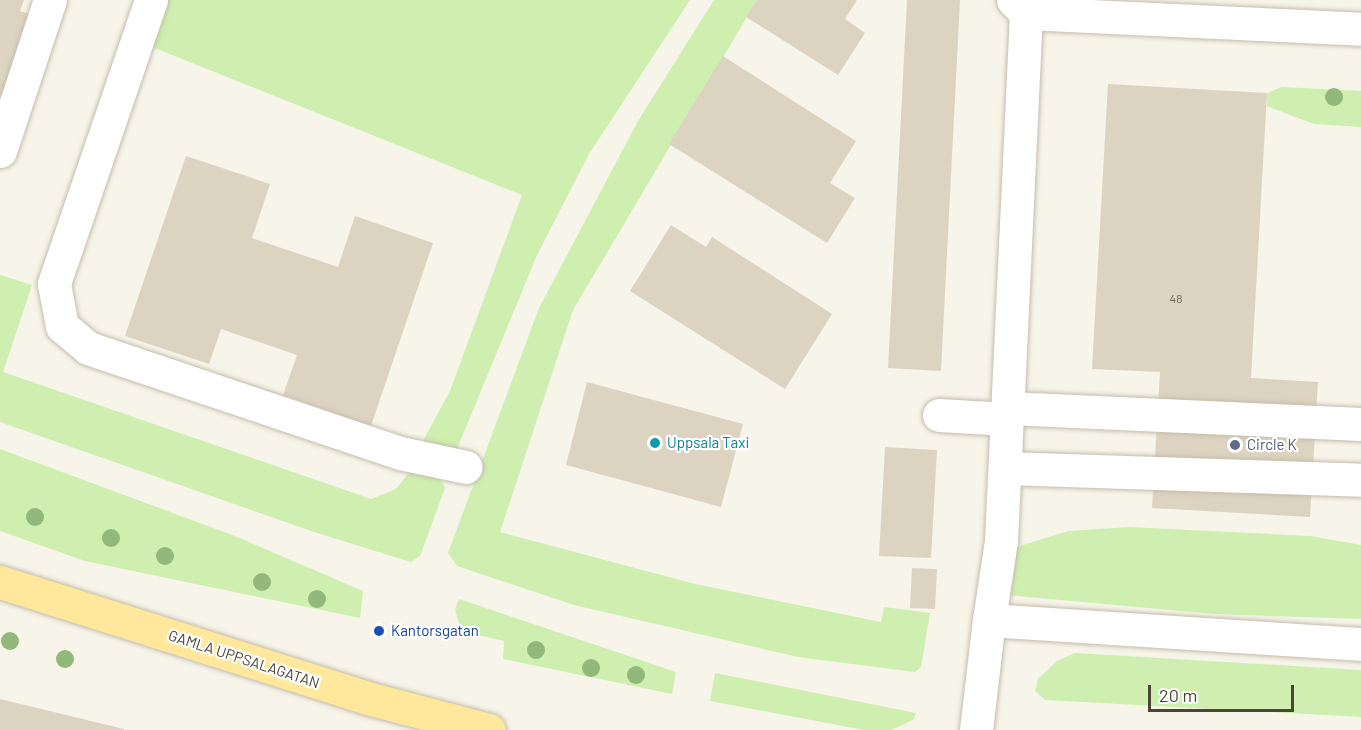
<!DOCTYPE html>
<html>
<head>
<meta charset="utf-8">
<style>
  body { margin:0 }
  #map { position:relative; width:1361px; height:730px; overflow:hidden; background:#f7f4ea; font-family:Barlow,sans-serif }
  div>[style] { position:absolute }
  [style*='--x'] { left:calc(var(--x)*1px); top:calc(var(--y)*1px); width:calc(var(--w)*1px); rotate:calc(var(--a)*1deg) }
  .green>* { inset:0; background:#ceefaf }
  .building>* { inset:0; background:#ddd3c1 }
  .roads { filter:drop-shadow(0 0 2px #c4bdab) drop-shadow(0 0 2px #c4bdab) }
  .minor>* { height:33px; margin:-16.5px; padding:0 16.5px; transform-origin:16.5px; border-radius:16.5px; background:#fff }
  .major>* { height:33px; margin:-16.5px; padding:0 16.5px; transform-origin:16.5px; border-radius:16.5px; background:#ffe89b }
  .trees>* { width:18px; height:18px; margin:-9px; border-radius:50%; background:#93b87b }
  .dots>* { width:16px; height:16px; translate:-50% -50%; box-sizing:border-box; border:3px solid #fff; border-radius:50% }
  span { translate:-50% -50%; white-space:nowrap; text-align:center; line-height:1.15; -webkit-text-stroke:4.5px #fff; paint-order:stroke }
  .number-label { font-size:12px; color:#70685a }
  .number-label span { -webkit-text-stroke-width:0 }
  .culture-label { font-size:15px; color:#0d838f }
  .left { translate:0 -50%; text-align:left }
  .service-label { font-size:15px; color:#4e5e75 }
  .transit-label { font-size:15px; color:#164399 }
  .street-label { font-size:15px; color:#4c4537 }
  .scale { position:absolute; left:1148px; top:685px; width:146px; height:27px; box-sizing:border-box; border:3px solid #4c4537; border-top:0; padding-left:8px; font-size:18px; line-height:21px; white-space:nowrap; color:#4c4537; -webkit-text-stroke:4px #fff; paint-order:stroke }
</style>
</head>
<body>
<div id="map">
  <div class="green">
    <div style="clip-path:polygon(162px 0,690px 0,589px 154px,537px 255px,455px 454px,424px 445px,424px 439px,450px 391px,522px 195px,147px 45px)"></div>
    <div style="clip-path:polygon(714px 0,757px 0,573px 310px,500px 532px,695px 584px,881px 622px,884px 607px,930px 613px,921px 667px,915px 672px,798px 657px,574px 605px,457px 566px,448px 553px,539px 308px,638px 121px)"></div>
    <div style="clip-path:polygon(1282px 87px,1361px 91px,1361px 127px,1314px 124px,1267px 106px,1267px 93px)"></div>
    <div style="clip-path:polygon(0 275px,32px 285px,3px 372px,371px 499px,396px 489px,416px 464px,437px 473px,445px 488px,420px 556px,411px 562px,317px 533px,0 422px)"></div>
    <div style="clip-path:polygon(0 449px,235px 536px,363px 591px,360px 618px,85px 561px,0 531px)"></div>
    <div style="clip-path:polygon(1129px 527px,1310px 536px,1361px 545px,1361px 619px,1215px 614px,1006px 595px,1010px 553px,1020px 546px,1068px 531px)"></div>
    <div style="clip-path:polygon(459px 599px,676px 672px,672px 694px,503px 659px,504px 641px,461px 631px,455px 609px)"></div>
    <div style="clip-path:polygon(1075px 653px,1361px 670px,1361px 717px,1045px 700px,1035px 691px,1038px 679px,1057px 661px)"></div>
    <div style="clip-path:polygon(715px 673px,916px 713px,913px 720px,891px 730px,864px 730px,710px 701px)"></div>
  </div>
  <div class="building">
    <div style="clip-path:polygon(0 0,24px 0,20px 11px,38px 17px,0 127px)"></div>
    <div style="clip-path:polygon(757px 0,857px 0,845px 19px,865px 33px,838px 75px,746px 17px)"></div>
    <div style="clip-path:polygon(907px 0,960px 0,941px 371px,888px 368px)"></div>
    <div style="clip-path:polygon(723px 56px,856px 141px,830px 183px,855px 198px,827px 243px,669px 144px)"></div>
    <div style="clip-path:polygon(1108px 84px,1267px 93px,1251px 378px,1318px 382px,1310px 517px,1152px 508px,1160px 372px,1092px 369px)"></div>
    <div style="clip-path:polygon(186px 156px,270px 184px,252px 238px,338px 267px,355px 216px,433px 243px,371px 426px,283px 395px,297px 355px,221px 329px,209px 364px,125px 336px)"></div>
    <div style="clip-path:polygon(671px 225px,706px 247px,712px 237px,832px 314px,785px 389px,630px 291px)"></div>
    <div style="clip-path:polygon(587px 382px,743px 424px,721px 507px,566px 465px)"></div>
    <div style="clip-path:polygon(885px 447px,937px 450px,931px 558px,879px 556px)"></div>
    <div style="clip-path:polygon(912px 568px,937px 569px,935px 609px,910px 608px)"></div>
    <div style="clip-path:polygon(0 699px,124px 729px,124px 730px,0 730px)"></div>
  </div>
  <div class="roads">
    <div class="minor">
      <div style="--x:151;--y:0;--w:300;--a:108.9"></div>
      <div style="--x:54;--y:284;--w:43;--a:79.2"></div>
      <div style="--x:62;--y:326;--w:34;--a:40"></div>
      <div style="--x:88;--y:348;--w:329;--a:18.6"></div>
      <div style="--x:400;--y:453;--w:67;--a:12"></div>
      <div style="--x:1013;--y:0;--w:18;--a:45"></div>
      <div style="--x:1026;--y:13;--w:335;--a:2.7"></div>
      <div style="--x:0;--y:151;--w:159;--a:-71.7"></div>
      <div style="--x:1008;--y:408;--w:353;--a:2.6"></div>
      <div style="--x:939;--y:415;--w:68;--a:3.4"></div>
      <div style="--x:1005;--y:468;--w:356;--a:1.9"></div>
      <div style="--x:989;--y:620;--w:80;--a:-81.4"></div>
      <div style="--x:1001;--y:541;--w:529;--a:-87.29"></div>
      <div style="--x:976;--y:730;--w:111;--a:-83.3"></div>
      <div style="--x:989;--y:620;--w:373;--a:3.7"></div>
    </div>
    <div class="major">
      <div style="--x:0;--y:582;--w:385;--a:17.5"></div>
      <div style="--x:367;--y:698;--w:126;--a:14.7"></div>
    </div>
  </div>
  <div class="trees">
    <div style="left:1334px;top:97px"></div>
    <div style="left:35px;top:517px"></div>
    <div style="left:111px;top:538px"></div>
    <div style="left:165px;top:556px"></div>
    <div style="left:262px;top:582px"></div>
    <div style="left:317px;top:599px"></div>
    <div style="left:10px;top:641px"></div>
    <div style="left:536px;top:650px"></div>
    <div style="left:65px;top:659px"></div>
    <div style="left:591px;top:668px"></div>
    <div style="left:636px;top:675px"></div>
  </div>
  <div class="dots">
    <div style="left:655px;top:443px;background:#0f9aa8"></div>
    <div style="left:1235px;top:445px;background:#5c6f8a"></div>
    <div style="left:379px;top:631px;background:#1a4fb4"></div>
  </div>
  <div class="number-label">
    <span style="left:1176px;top:299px">48</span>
  </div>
  <div class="culture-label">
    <span class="left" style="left:667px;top:443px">Uppsala Taxi</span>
  </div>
  <div class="service-label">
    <span class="left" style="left:1247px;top:445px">Circle K</span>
  </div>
  <div class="transit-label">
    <span class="left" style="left:391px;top:631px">Kantorsgatan</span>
  </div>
  <div class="street-label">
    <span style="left:244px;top:659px;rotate:18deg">GAMLA UPPSALAGATAN</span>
  </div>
  <div class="scale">20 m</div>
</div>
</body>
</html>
